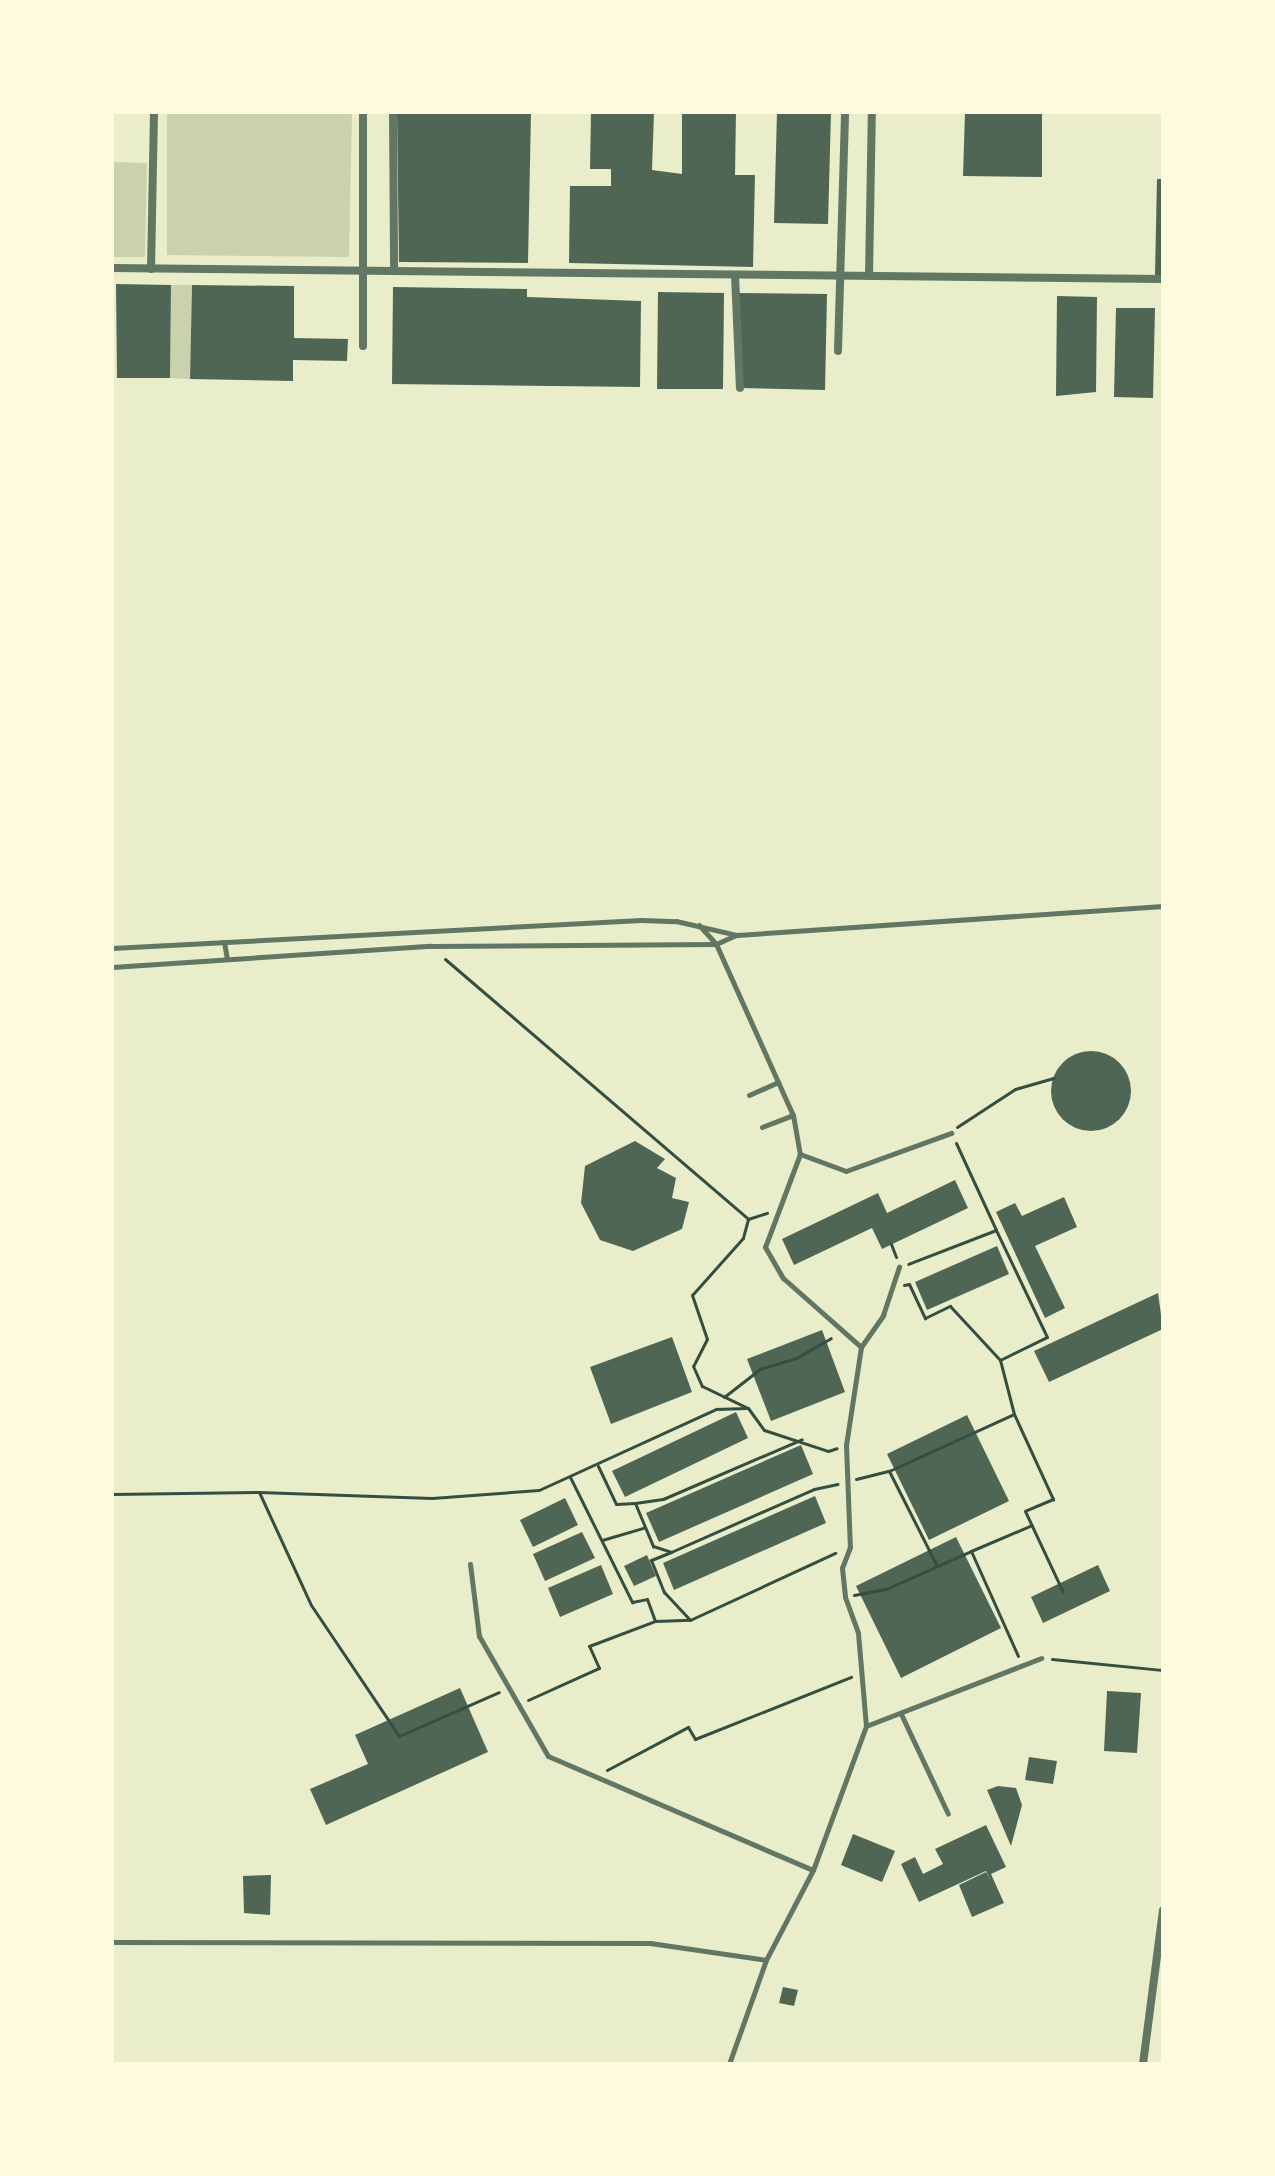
<!DOCTYPE html>
<html>
<head>
<meta charset="utf-8">
<style>
  body { margin:0 }
  #map { position:relative; width:1275px; height:2176px; overflow:hidden; background:#e9edc9; font-family:Karla,sans-serif }
  div>[style] { position:absolute }
  [style*='--x'] { left:calc(var(--x)*1px); top:calc(var(--y)*1px); width:calc(var(--w)*1px); rotate:calc(var(--a)*1deg) }
  .green>* { inset:0; background:#cad2ad }
  .building>* { inset:0; background:#4f6655 }
  .round { border-radius:50% }
  .path>* { height:3px; margin:-1.5px; padding:0 1.5px; transform-origin:1.5px; border-radius:1.5px; background:#344e41 }
  .service>* { height:5px; margin:-2.5px; padding:0 2.5px; transform-origin:2.5px; border-radius:2.5px; background:#617663 }
  .minor>* { height:8px; margin:-4px; padding:0 4px; transform-origin:4px; border-radius:4px; background:#617663 }
  span { translate:-50% -50%; white-space:nowrap; text-align:center; line-height:1.15; -webkit-text-stroke:6px #fefae0; paint-order:stroke }
  .frame { position:absolute; inset:0; border:114px solid #fefae0; pointer-events:none }
</style>
</head>
<body>
<div id="map">
  <div class="green">
    <div style="clip-path:polygon(167px 112px,352px 112px,349px 257px,167px 255px)"></div>
    <div style="clip-path:polygon(112px 162px,147px 163px,145px 257px,112px 257px)"></div>
    <div style="clip-path:polygon(171px 285px,192px 285px,190px 379px,170px 378px)"></div>
  </div>
  <div class="building">
    <div style="clip-path:polygon(397px 112px,531px 112px,528px 263px,399px 262px)"></div>
    <div style="clip-path:polygon(591px 112px,654px 112px,652px 170px,682px 174px,682px 112px,736px 112px,735px 175px,755px 175px,753px 267px,569px 263px,570px 186px,611px 186px,611px 169px,590px 169px)"></div>
    <div style="clip-path:polygon(777px 112px,831px 112px,828px 224px,774px 223px)"></div>
    <div style="clip-path:polygon(965px 112px,1042px 112px,1042px 177px,963px 176px)"></div>
    <div style="clip-path:polygon(1157px 179px,1163px 179px,1163px 276px,1155px 275px)"></div>
    <div style="clip-path:polygon(116px 284px,171px 285px,170px 378px,117px 378px)"></div>
    <div style="clip-path:polygon(192px 285px,294px 286px,294px 338px,348px 339px,347px 361px,293px 360px,293px 381px,190px 379px)"></div>
    <div style="clip-path:polygon(393px 287px,527px 289px,527px 297px,641px 301px,640px 387px,392px 384px)"></div>
    <div style="clip-path:polygon(658px 292px,724px 293px,723px 389px,657px 389px)"></div>
    <div style="clip-path:polygon(737px 293px,827px 294px,825px 390px,740px 388px)"></div>
    <div style="clip-path:polygon(1057px 296px,1097px 297px,1096px 392px,1056px 396px)"></div>
    <div style="clip-path:polygon(1116px 308px,1155px 308px,1153px 398px,1114px 397px)"></div>
    <div class="round" style="left:1051px;top:1051px;width:80px;height:80px"></div>
    <div style="clip-path:polygon(635px 1141px,665px 1159px,657px 1168px,676px 1178px,672px 1198px,689px 1202px,682px 1229px,633px 1251px,600px 1240px,581px 1203px,585px 1166px)"></div>
    <div style="clip-path:polygon(955px 1180px,968px 1208px,882px 1249px,872px 1228px,794px 1265px,782px 1239px,878px 1193px,887px 1213px)"></div>
    <div style="clip-path:polygon(1064px 1197px,1077px 1227px,1035px 1246px,1065px 1308px,1045px 1318px,996px 1212px,1015px 1203px,1022px 1216px)"></div>
    <div style="clip-path:polygon(997px 1246px,1009px 1274px,927px 1310px,915px 1282px)"></div>
    <div style="clip-path:polygon(1158px 1293px,1163px 1329px,1049px 1382px,1034px 1351px)"></div>
    <div style="clip-path:polygon(822px 1330px,845px 1392px,771px 1421px,747px 1359px)"></div>
    <div style="clip-path:polygon(672px 1337px,692px 1392px,611px 1424px,590px 1367px)"></div>
    <div style="clip-path:polygon(736px 1412px,748px 1438px,625px 1497px,612px 1471px)"></div>
    <div style="clip-path:polygon(967px 1415px,1009px 1501px,929px 1540px,887px 1454px)"></div>
    <div style="clip-path:polygon(801px 1445px,813px 1474px,659px 1542px,646px 1513px)"></div>
    <div style="clip-path:polygon(815px 1496px,826px 1523px,674px 1590px,663px 1563px)"></div>
    <div style="clip-path:polygon(565px 1498px,578px 1525px,533px 1547px,520px 1520px)"></div>
    <div style="clip-path:polygon(582px 1532px,595px 1558px,545px 1581px,533px 1554px)"></div>
    <div style="clip-path:polygon(956px 1537px,1001px 1628px,901px 1678px,856px 1586px)"></div>
    <div style="clip-path:polygon(647px 1555px,656px 1576px,634px 1586px,624px 1566px)"></div>
    <div style="clip-path:polygon(601px 1565px,613px 1594px,560px 1617px,548px 1588px)"></div>
    <div style="clip-path:polygon(1098px 1565px,1110px 1591px,1043px 1623px,1031px 1597px)"></div>
    <div style="clip-path:polygon(460px 1688px,488px 1752px,326px 1825px,310px 1789px,368px 1764px,355px 1735px)"></div>
    <div style="clip-path:polygon(1107px 1691px,1141px 1693px,1137px 1753px,1104px 1751px)"></div>
    <div style="clip-path:polygon(1029px 1757px,1057px 1761px,1053px 1784px,1025px 1780px)"></div>
    <div style="clip-path:polygon(998px 1786px,1016px 1788px,1022px 1805px,1011px 1846px,987px 1790px)"></div>
    <div style="clip-path:polygon(986px 1825px,1006px 1867px,991px 1874px,1004px 1903px,972px 1917px,959px 1885px,986px 1872px,991px 1881px,986px 1871px,919px 1902px,901px 1864px,915px 1857px,923px 1874px,943px 1864px,935px 1849px)"></div>
    <div style="clip-path:polygon(853px 1834px,895px 1851px,882px 1882px,841px 1865px)"></div>
    <div style="clip-path:polygon(271px 1875px,270px 1915px,244px 1913px,243px 1876px)"></div>
    <div style="clip-path:polygon(783px 1987px,798px 1990px,794px 2006px,779px 2003px)"></div>
  </div>
  <div class="path">
    <div style="--x:445;--y:959;--w:399;--a:40.6"></div>
    <div style="--x:748;--y:1219;--w:20;--a:105"></div>
    <div style="--x:743;--y:1238;--w:76;--a:131.8"></div>
    <div style="--x:692;--y:1295;--w:46;--a:71.2"></div>
    <div style="--x:707;--y:1339;--w:30;--a:117"></div>
    <div style="--x:693;--y:1366;--w:22;--a:66"></div>
    <div style="--x:702;--y:1386;--w:51;--a:25.6"></div>
    <div style="--x:748;--y:1408;--w:27;--a:54"></div>
    <div style="--x:764;--y:1430;--w:67;--a:18.2"></div>
    <div style="--x:828;--y:1451;--w:9;--a:-18"></div>
    <div style="--x:957;--y:1127;--w:69;--a:-33.2"></div>
    <div style="--x:1015;--y:1089;--w:40;--a:-16"></div>
    <div style="--x:956;--y:1143;--w:96;--a:65.3"></div>
    <div style="--x:748;--y:1219;--w:20;--a:-18"></div>
    <div style="--x:891;--y:1244;--w:14;--a:69"></div>
    <div style="--x:904;--y:1285;--w:5;--a:-11"></div>
    <div style="--x:909;--y:1284;--w:38;--a:65"></div>
    <div style="--x:925;--y:1318;--w:28;--a:-26"></div>
    <div style="--x:950;--y:1306;--w:74;--a:47.2"></div>
    <div style="--x:1000;--y:1360;--w:52;--a:-26.1"></div>
    <div style="--x:1047;--y:1337;--w:119;--a:-115.5"></div>
    <div style="--x:996;--y:1230;--w:94;--a:158.9"></div>
    <div style="--x:724;--y:1397;--w:46;--a:-37.9"></div>
    <div style="--x:760;--y:1369;--w:38;--a:-17"></div>
    <div style="--x:796;--y:1358;--w:40;--a:-29.7"></div>
    <div style="--x:1014;--y:1414;--w:94;--a:65.4"></div>
    <div style="--x:1053;--y:1499;--w:30;--a:157"></div>
    <div style="--x:1025;--y:1511;--w:89;--a:64.9"></div>
    <div style="--x:598;--y:1466;--w:42;--a:64.7"></div>
    <div style="--x:616;--y:1504;--w:19;--a:-3"></div>
    <div style="--x:635;--y:1503;--w:28;--a:-8"></div>
    <div style="--x:663;--y:1499;--w:151;--a:-23.3"></div>
    <div style="--x:889;--y:1471;--w:137;--a:-24.5"></div>
    <div style="--x:1014;--y:1414;--w:56;--a:-104.5"></div>
    <div style="--x:570;--y:1477;--w:140;--a:63.6"></div>
    <div style="--x:632;--y:1602;--w:15;--a:-11"></div>
    <div style="--x:647;--y:1599;--w:23;--a:70"></div>
    <div style="--x:655;--y:1621;--w:35;--a:-2"></div>
    <div style="--x:690;--y:1620;--w:160;--a:-24.8"></div>
    <div style="--x:856;--y:1479;--w:34;--a:-14"></div>
    <div style="--x:889;--y:1471;--w:106;--a:63.2"></div>
    <div style="--x:259;--y:1492;--w:124;--a:65.3"></div>
    <div style="--x:311;--y:1605;--w:158;--a:56.1"></div>
    <div style="--x:399;--y:1736;--w:109;--a:-23.7"></div>
    <div style="--x:112;--y:1494;--w:147;--a:-0.8"></div>
    <div style="--x:259;--y:1492;--w:173;--a:2"></div>
    <div style="--x:432;--y:1498;--w:107;--a:-4.3"></div>
    <div style="--x:539;--y:1490;--w:195;--a:-24.6"></div>
    <div style="--x:716;--y:1409;--w:30;--a:-2"></div>
    <div style="--x:635;--y:1503;--w:47;--a:67.3"></div>
    <div style="--x:653;--y:1546;--w:19;--a:18"></div>
    <div style="--x:671;--y:1552;--w:22;--a:158"></div>
    <div style="--x:651;--y:1560;--w:35;--a:68"></div>
    <div style="--x:664;--y:1592;--w:38;--a:47"></div>
    <div style="--x:602;--y:1540;--w:43;--a:-16.3"></div>
    <div style="--x:971;--y:1551;--w:66;--a:-23.1"></div>
    <div style="--x:671;--y:1552;--w:156;--a:-23.8"></div>
    <div style="--x:814;--y:1489;--w:24;--a:-12"></div>
    <div style="--x:854;--y:1595;--w:33;--a:-11"></div>
    <div style="--x:886;--y:1589;--w:93;--a:-24.1"></div>
    <div style="--x:971;--y:1551;--w:115;--a:65.9"></div>
    <div style="--x:1052;--y:1659;--w:112;--a:5.7"></div>
    <div style="--x:528;--y:1700;--w:78;--a:-24.3"></div>
    <div style="--x:599;--y:1668;--w:24;--a:-114"></div>
    <div style="--x:589;--y:1646;--w:71;--a:-20.7"></div>
    <div style="--x:607;--y:1770;--w:92;--a:-28"></div>
    <div style="--x:688;--y:1727;--w:14;--a:60"></div>
    <div style="--x:695;--y:1739;--w:168;--a:-21.7"></div>
  </div>
  <div class="service">
    <div style="--x:699;--y:925;--w:25;--a:48"></div>
    <div style="--x:716;--y:944;--w:188;--a:65.8"></div>
    <div style="--x:793;--y:1115;--w:40;--a:80"></div>
    <div style="--x:800;--y:1154;--w:99;--a:110.6"></div>
    <div style="--x:765;--y:1247;--w:36;--a:60"></div>
    <div style="--x:783;--y:1278;--w:104;--a:41.5"></div>
    <div style="--x:861;--y:1347;--w:99;--a:98.7"></div>
    <div style="--x:846;--y:1445;--w:102;--a:87.8"></div>
    <div style="--x:850;--y:1547;--w:22;--a:111"></div>
    <div style="--x:842;--y:1568;--w:29;--a:84"></div>
    <div style="--x:845;--y:1597;--w:38;--a:70"></div>
    <div style="--x:858;--y:1633;--w:93;--a:85.1"></div>
    <div style="--x:866;--y:1726;--w:153;--a:110.2"></div>
    <div style="--x:813;--y:1870;--w:102;--a:117.6"></div>
    <div style="--x:766;--y:1960;--w:110;--a:109.6"></div>
    <div style="--x:224;--y:942;--w:17;--a:80"></div>
    <div style="--x:112;--y:948;--w:530;--a:-3.03"></div>
    <div style="--x:641;--y:920;--w:35;--a:2"></div>
    <div style="--x:676;--y:921;--w:63;--a:12.9"></div>
    <div style="--x:737;--y:935;--w:427;--a:-3.9"></div>
    <div style="--x:112;--y:967;--w:319;--a:-3.8"></div>
    <div style="--x:430;--y:946;--w:286;--a:-0.4"></div>
    <div style="--x:716;--y:944;--w:22;--a:-24"></div>
    <div style="--x:749;--y:1095;--w:32;--a:-24"></div>
    <div style="--x:762;--y:1127;--w:33;--a:-21"></div>
    <div style="--x:800;--y:1154;--w:49;--a:20.3"></div>
    <div style="--x:846;--y:1171;--w:112;--a:-19.9"></div>
    <div style="--x:861;--y:1347;--w:39;--a:-55"></div>
    <div style="--x:883;--y:1315;--w:51;--a:-71.6"></div>
    <div style="--x:470;--y:1564;--w:73;--a:82.9"></div>
    <div style="--x:479;--y:1636;--w:138;--a:60.1"></div>
    <div style="--x:548;--y:1756;--w:288;--a:23.3"></div>
    <div style="--x:901;--y:1714;--w:110;--a:64.8"></div>
    <div style="--x:866;--y:1726;--w:188;--a:-21.2"></div>
    <div style="--x:112;--y:1942;--w:538;--a:0.11"></div>
    <div style="--x:650;--y:1943;--w:117;--a:8.3"></div>
  </div>
  <div class="minor">
    <div style="--x:363;--y:112;--w:234;--a:90"></div>
    <div style="--x:393;--y:112;--w:159;--a:89.6"></div>
    <div style="--x:112;--y:268;--w:1051;--a:0.6"></div>
    <div style="--x:151;--y:269;--w:157;--a:-88.9"></div>
    <div style="--x:735;--y:275;--w:113;--a:87.5"></div>
    <div style="--x:869;--y:276;--w:164;--a:-89"></div>
    <div style="--x:838;--y:351;--w:239;--a:-88.3"></div>
    <div style="--x:1143;--y:2064;--w:155;--a:-82.6"></div>
  </div>
  <div class="frame"></div>
</div>
</body>
</html>
